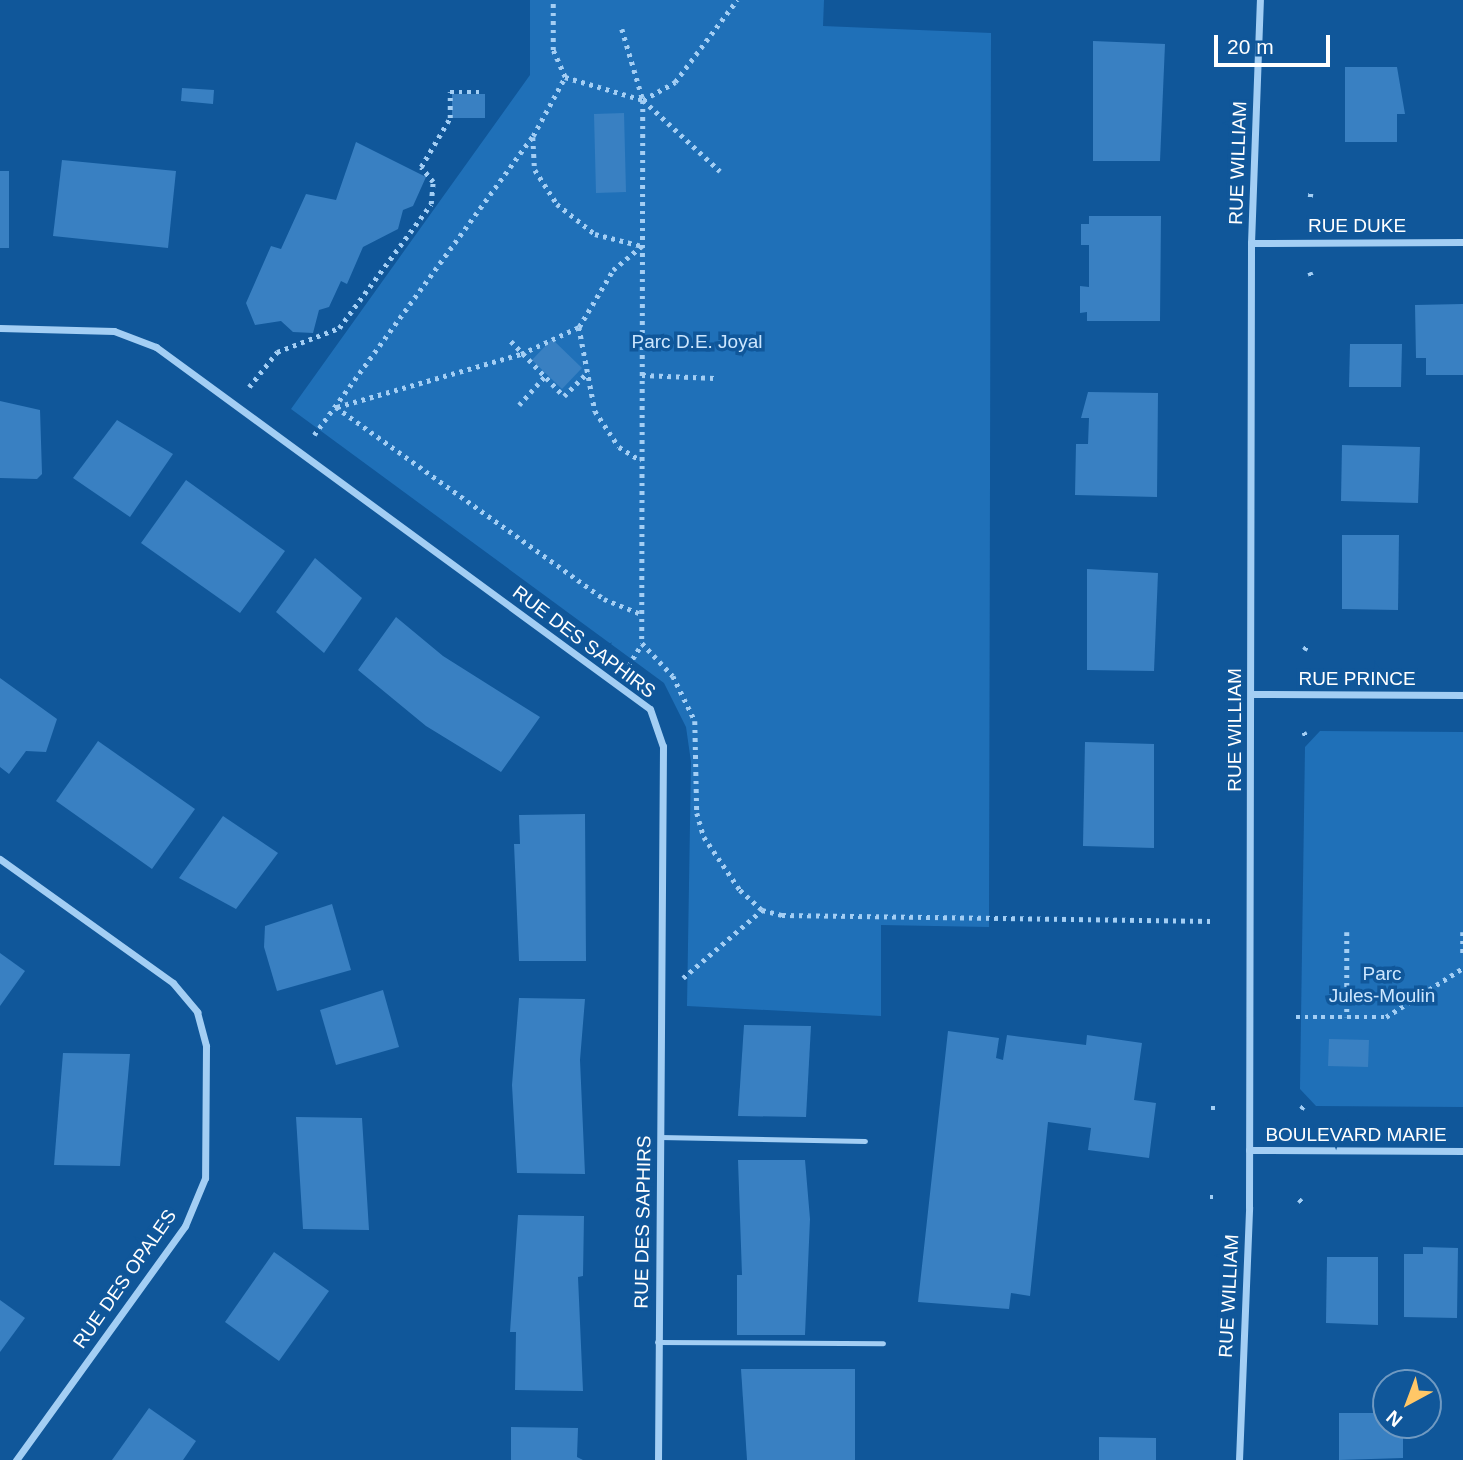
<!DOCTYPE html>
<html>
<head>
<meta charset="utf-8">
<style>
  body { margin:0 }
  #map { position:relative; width:1463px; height:1460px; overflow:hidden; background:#10579a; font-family:Helvetica,sans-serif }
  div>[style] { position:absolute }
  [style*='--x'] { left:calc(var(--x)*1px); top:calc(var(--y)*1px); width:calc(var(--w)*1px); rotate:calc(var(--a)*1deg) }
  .green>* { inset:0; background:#1f70b8 }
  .building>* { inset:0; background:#3980c2 }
  .path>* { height:4.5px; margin-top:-2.25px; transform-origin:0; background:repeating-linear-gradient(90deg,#a3cef4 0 3.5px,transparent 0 8.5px) }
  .service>* { height:5px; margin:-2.5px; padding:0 2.5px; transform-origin:2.5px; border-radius:2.5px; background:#a3cef4 }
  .minor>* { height:7px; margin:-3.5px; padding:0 3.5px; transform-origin:3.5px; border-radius:3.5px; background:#a3cef4 }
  span { translate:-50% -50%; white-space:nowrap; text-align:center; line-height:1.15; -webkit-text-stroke:7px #10579a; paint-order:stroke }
  .street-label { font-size:19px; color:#fff }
  .park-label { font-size:19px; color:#cce6fe }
  .north { position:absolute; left:1372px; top:1369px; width:70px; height:70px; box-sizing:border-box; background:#10579a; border:2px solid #709ac2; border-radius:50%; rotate:221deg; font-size:19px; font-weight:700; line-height:28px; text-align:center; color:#fff }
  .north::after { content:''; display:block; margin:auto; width:24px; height:32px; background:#ffc767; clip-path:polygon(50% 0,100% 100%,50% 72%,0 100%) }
  .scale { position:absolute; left:1214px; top:35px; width:116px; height:32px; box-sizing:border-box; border:4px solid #fff; border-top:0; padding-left:9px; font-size:21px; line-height:24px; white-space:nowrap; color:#fff; -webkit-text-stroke:5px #10579a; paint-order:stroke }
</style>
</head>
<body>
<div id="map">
  <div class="green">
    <div style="clip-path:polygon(530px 0,824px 0,823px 26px,991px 33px,989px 927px,881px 925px,881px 1016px,687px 1006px,691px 762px,686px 727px,664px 683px,291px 409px,530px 75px)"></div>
    <div style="clip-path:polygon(1320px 731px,1463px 732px,1463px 1107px,1316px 1106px,1300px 1089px,1305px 747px)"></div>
  </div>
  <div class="building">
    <div style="clip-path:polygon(1093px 41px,1165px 44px,1160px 161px,1093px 161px)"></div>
    <div style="clip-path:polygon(1345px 67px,1397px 67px,1405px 114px,1397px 114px,1397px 142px,1345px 142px)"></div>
    <div style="clip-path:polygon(182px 88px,214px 90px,213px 104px,181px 101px)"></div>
    <div style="clip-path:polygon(452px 94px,485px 94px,485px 118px,452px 118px)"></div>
    <div style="clip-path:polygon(624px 113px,626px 192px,596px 193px,594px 114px)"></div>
    <div style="clip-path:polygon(356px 142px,426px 177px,413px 206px,403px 210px,398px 229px,363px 247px,347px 284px,341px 281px,329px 307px,319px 310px,313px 333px,293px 332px,281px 321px,255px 325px,246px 303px,271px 246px,281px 249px,306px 194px,336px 200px)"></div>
    <div style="clip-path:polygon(62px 160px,176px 171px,168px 248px,53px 236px)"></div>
    <div style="clip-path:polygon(0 171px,9px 171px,9px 248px,0 248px)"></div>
    <div style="clip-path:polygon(1089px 216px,1161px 216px,1160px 321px,1087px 321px,1087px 312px,1080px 313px,1080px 286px,1089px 287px,1089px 245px,1081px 245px,1081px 224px,1089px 224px)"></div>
    <div style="clip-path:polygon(1463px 304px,1463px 375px,1426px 375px,1426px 358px,1416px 358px,1415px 305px)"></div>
    <div style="clip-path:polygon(552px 339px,582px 368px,562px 389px,532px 360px)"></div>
    <div style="clip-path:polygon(1350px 344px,1402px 344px,1401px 387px,1349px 387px)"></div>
    <div style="clip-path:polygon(1088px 392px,1158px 393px,1157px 497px,1075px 495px,1076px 444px,1088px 444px,1089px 418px,1081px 418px)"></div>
    <div style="clip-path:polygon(0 401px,40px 410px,42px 474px,37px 479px,0 478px)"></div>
    <div style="clip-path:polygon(117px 420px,173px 454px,130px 517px,73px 478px)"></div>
    <div style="clip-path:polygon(1342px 445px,1420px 447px,1418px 503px,1341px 501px)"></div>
    <div style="clip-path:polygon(186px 480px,285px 551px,240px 613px,141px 543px)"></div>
    <div style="clip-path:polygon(1342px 535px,1399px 535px,1398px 610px,1342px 609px)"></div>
    <div style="clip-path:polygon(315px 558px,362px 598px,324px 653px,276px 612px)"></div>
    <div style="clip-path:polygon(1087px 569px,1158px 573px,1154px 671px,1087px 670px)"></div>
    <div style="clip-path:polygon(396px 617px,443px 656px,540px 717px,501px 772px,426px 726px,358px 670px)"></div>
    <div style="clip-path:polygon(0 678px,57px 719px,46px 752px,26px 751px,9px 774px,0 767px)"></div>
    <div style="clip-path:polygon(98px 741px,195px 809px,152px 869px,56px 801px)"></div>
    <div style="clip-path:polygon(1085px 742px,1154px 744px,1154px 848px,1083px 846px)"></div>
    <div style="clip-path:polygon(585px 814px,586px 961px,519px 961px,514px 844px,520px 844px,519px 815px)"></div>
    <div style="clip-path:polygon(223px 816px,278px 853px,236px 909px,179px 878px)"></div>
    <div style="clip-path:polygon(332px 904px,351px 970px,277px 991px,264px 947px,265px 926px)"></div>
    <div style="clip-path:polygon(0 953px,25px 971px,0 1006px)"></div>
    <div style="clip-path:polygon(383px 990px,399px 1047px,336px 1065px,320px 1010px)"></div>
    <div style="clip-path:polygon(519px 998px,585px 999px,580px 1060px,585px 1174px,517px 1173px,512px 1085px)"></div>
    <div style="clip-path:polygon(744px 1025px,811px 1026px,806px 1117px,738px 1116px)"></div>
    <div style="clip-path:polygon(948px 1031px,999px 1038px,996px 1058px,1003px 1060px,1007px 1035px,1086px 1045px,1087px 1035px,1142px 1043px,1134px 1100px,1156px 1103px,1149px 1158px,1088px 1150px,1091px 1128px,1048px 1122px,1030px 1296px,1011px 1293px,1009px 1309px,918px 1302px)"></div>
    <div style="clip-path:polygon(1329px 1039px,1369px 1040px,1368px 1067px,1328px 1066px)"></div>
    <div style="clip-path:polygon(63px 1053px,130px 1054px,120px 1166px,54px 1165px)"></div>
    <div style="clip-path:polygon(296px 1117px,362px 1118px,369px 1230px,303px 1229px)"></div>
    <div style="clip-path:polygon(738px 1160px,805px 1160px,810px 1219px,805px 1335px,737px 1335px,737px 1275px,742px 1275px)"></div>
    <div style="clip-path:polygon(518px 1215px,584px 1216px,583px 1276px,578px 1277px,583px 1391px,515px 1390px,516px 1332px,510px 1332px)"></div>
    <div style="clip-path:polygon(1423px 1247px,1458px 1248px,1457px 1318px,1404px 1317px,1404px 1254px,1423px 1254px)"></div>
    <div style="clip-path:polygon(274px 1252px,329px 1291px,279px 1361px,225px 1322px)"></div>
    <div style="clip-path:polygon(1327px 1257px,1378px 1257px,1378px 1325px,1326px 1323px)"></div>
    <div style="clip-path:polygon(0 1300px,25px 1318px,0 1352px)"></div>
    <div style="clip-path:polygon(741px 1369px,855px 1369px,855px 1460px,747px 1460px)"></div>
    <div style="clip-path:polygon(149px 1408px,196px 1441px,183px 1460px,112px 1460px)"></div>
    <div style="clip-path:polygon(1339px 1413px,1386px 1413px,1386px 1425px,1403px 1425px,1403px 1458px,1339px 1460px)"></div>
    <div style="clip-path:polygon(511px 1427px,578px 1428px,577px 1457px,583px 1460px,511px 1460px)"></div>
    <div style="clip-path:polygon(1099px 1437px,1156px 1438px,1156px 1460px,1099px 1460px)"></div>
  </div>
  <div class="path">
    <div style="--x:622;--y:29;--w:74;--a:73.5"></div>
    <div style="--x:643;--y:100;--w:543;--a:90.11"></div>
    <div style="--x:642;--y:643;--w:45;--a:46.8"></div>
    <div style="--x:673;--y:676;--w:50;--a:63.9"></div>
    <div style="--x:695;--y:721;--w:92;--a:88.8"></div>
    <div style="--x:697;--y:813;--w:25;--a:74"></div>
    <div style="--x:704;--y:837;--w:64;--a:55.8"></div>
    <div style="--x:740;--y:890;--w:30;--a:42"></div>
    <div style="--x:762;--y:910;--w:21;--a:14"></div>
    <div style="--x:782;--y:915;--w:430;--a:0.8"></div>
    <div style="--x:565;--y:77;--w:81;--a:16.4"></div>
    <div style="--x:643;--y:100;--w:37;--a:-29"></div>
    <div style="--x:675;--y:82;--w:103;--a:-52.9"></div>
    <div style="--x:643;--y:100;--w:105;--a:42.7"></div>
    <div style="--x:533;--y:137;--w:33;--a:87"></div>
    <div style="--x:535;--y:170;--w:40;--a:57.1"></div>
    <div style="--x:557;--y:204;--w:48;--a:38.3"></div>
    <div style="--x:595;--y:234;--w:49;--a:14.3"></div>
    <div style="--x:1310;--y:197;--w:6;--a:-81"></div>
    <div style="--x:1310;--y:272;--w:5;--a:68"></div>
    <div style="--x:579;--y:327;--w:86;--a:79.2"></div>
    <div style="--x:595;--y:411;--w:43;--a:56.3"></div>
    <div style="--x:619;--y:447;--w:26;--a:32"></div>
    <div style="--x:511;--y:341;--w:76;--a:46.1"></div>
    <div style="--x:564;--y:396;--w:34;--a:-45"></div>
    <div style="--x:642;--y:375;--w:73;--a:2.4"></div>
    <div style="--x:249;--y:387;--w:45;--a:-51.3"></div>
    <div style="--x:277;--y:352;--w:66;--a:-21.2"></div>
    <div style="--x:339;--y:328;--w:154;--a:-53.4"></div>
    <div style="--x:431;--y:204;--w:22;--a:-85"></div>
    <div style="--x:433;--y:182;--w:19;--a:-129"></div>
    <div style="--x:421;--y:167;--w:57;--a:-59.4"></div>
    <div style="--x:450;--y:118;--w:26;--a:-90"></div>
    <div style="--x:450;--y:92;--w:33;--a:0"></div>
    <div style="--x:519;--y:405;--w:38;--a:-48"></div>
    <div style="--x:336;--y:407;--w:330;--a:35.6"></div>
    <div style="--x:604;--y:599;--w:40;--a:22"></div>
    <div style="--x:337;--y:407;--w:191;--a:-16.1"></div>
    <div style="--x:521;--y:354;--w:64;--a:-25"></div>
    <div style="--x:579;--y:327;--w:66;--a:-59.2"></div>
    <div style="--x:613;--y:270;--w:38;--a:-40"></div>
    <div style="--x:314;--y:435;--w:371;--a:-53.8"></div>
    <div style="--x:533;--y:136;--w:67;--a:-61.5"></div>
    <div style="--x:565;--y:77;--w:30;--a:-114"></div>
    <div style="--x:553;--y:50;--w:50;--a:-90"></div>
    <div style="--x:1304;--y:650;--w:4;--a:-56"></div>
    <div style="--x:628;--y:666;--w:26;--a:-58"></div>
    <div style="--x:1304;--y:732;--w:4;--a:63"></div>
    <div style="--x:1347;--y:932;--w:85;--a:90"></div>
    <div style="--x:1463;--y:932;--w:23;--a:90"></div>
    <div style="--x:683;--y:978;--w:104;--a:-40.7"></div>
    <div style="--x:1296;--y:1017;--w:90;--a:0"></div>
    <div style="--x:1386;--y:1017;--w:91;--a:-32.5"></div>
    <div style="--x:1211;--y:1108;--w:5;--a:0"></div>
    <div style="--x:1301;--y:1109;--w:5;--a:-53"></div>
    <div style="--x:1210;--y:1197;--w:3;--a:0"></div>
    <div style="--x:1299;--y:1199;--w:4;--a:45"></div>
  </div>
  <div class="service">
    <div style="--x:660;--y:1137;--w:205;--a:1.1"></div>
    <div style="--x:657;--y:1342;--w:226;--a:0.3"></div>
  </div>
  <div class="minor">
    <div style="--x:1251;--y:243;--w:212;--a:-0.3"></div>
    <div style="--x:0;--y:328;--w:114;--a:1.5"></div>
    <div style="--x:114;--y:331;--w:45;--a:20.9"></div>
    <div style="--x:156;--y:347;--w:612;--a:36.23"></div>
    <div style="--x:650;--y:709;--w:39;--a:71"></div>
    <div style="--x:663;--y:746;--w:714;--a:90.4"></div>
    <div style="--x:1251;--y:694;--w:212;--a:0.3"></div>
    <div style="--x:0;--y:859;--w:213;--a:35.6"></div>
    <div style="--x:173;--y:983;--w:38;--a:50"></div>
    <div style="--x:197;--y:1012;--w:35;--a:75"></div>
    <div style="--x:206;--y:1046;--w:132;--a:90.4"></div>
    <div style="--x:205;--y:1178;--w:52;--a:112.6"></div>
    <div style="--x:185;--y:1226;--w:289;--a:125.8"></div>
    <div style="--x:1249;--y:1150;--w:214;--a:0.3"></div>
    <div style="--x:1239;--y:1460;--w:253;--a:-87.7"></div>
    <div style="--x:1249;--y:1207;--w:964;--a:-89.88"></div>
    <div style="--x:1251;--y:243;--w:243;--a:-87.9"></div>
  </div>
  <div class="street-label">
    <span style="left:1238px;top:163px;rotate:-88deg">RUE WILLIAM</span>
    <span style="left:1357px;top:226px">RUE DUKE</span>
    <span style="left:584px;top:642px;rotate:37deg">RUE DES SAPHIRS</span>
    <span style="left:1357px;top:679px">RUE PRINCE</span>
    <span style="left:1235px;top:730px;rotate:-90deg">RUE WILLIAM</span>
    <span style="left:1356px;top:1135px">BOULEVARD MARIE</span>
    <span style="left:643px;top:1222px;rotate:-89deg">RUE DES SAPHIRS</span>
    <span style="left:125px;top:1279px;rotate:-55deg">RUE DES OPALES</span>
    <span style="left:1229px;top:1296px;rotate:-87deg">RUE WILLIAM</span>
  </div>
  <div class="park-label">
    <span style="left:697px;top:342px">Parc D.E. Joyal</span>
    <span style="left:1382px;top:985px">Parc<br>Jules-Moulin</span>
  </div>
  <div class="north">N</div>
  <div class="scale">20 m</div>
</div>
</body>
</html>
